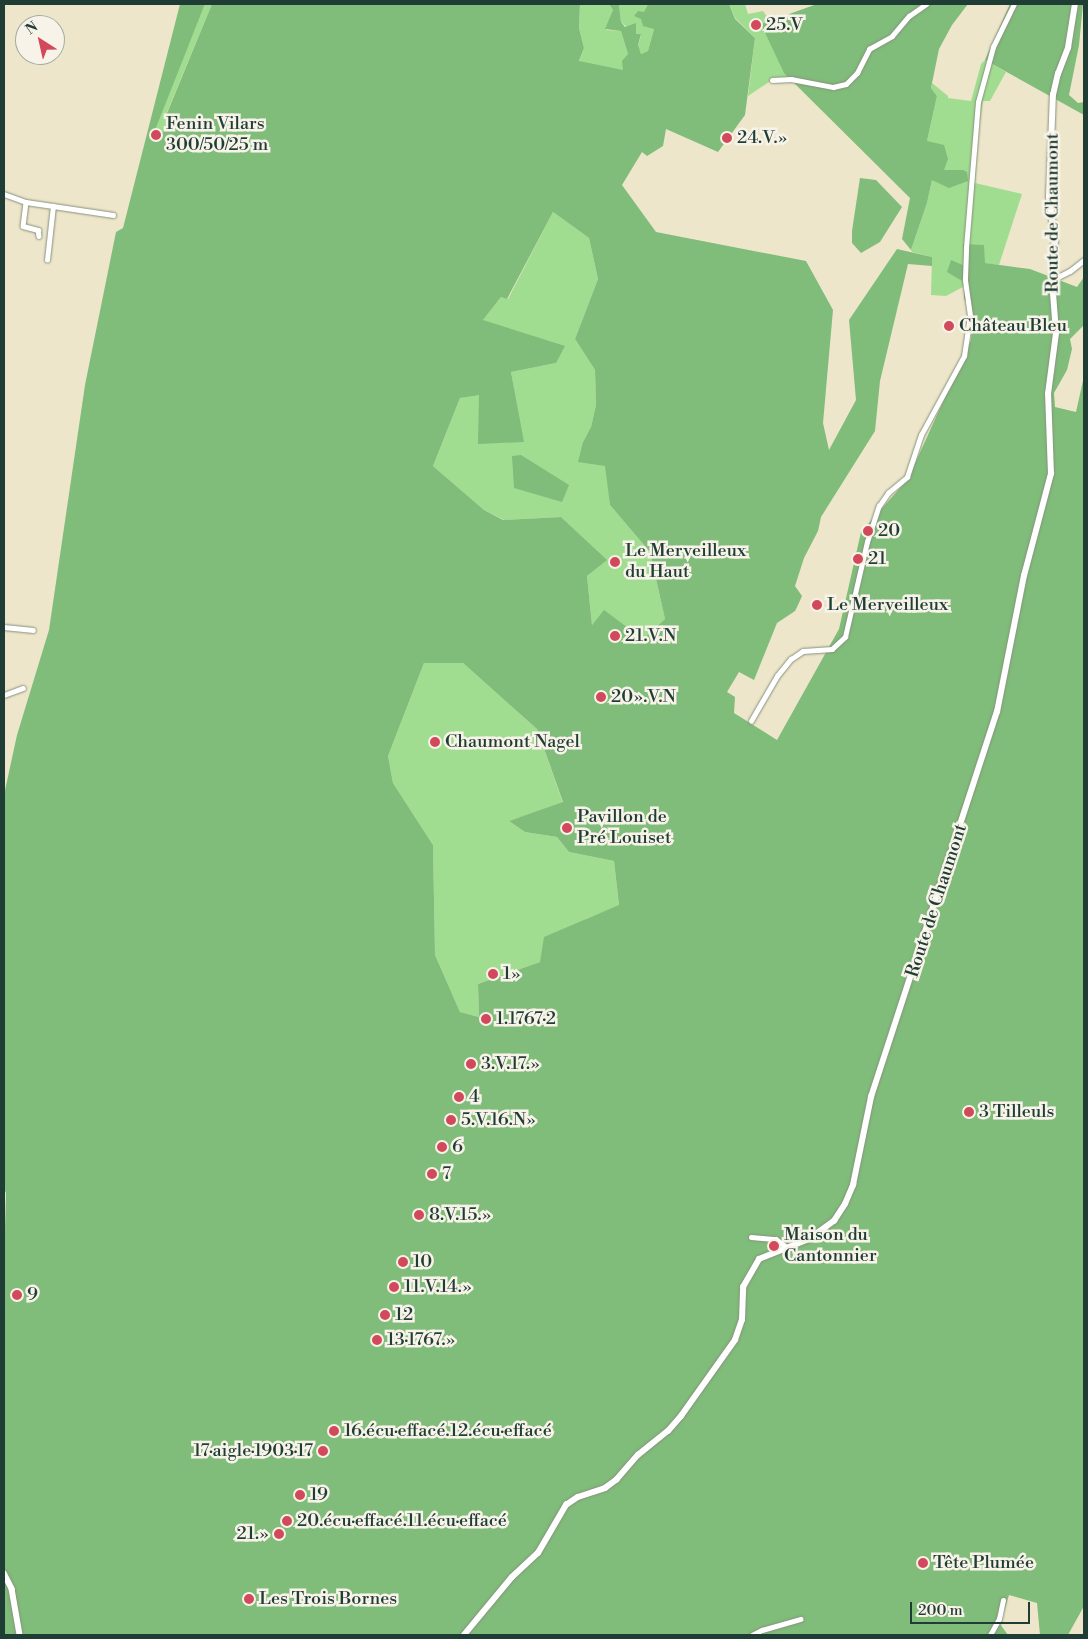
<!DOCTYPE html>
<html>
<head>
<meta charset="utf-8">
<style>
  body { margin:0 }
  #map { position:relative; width:1088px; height:1639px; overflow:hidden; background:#eee6ca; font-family:"Libre Bodoni",serif }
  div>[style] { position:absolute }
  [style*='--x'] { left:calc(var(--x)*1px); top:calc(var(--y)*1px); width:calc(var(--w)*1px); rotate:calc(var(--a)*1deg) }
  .green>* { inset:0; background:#a1dd90 }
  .forest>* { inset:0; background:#80bc7a }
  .roads { filter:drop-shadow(0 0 1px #86927f) drop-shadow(0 0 1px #86927f) }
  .minor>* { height:4.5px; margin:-2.25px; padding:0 2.25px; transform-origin:2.25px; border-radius:2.25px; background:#fff }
  .tertiary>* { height:5.5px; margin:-2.75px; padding:0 2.75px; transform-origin:2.75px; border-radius:2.75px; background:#fff }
  .dots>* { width:14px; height:14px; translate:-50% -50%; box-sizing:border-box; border:2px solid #f7f3e8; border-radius:50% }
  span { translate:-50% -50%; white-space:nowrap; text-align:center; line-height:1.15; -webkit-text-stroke:5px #f7f3e8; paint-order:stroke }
  .poi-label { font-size:18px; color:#1f3d34 }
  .left { translate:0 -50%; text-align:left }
  .right { translate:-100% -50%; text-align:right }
  .street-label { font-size:18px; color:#1f3d34 }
  .frame { position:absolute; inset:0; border:5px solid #1f3d34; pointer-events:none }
  .north { position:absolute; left:15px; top:15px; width:50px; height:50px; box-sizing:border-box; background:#f7f3e8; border:1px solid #a1aaa0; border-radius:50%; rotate:325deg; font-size:14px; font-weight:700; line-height:20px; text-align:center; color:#1f3d34 }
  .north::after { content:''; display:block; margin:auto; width:18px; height:22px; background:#d1495b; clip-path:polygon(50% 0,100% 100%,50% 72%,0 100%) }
  .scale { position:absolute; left:910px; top:1602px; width:120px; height:22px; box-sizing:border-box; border:2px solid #1f3d34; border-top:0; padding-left:6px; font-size:15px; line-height:18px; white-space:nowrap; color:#1f3d34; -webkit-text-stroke:4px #f7f3e8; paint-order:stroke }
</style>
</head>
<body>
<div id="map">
  <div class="green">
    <div style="clip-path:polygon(205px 4px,212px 4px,165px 117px,169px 120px,162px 133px,154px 130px)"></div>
    <div style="clip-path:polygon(580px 4px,609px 4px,613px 10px,606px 30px,621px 31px,628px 54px,623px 71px,579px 62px,584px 48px,579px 28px)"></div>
    <div style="clip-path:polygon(619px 4px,648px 4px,641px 19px,654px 29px,648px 51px,641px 54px,638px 46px,641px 35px,636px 35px,621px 22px)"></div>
    <div style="clip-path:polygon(729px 4px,745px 4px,748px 14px,763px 11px,770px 21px,761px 24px,791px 79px,772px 80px,748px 96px,755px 38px,735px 18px)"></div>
    <div style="clip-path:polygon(985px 60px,1006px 72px,990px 101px,983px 101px,977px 140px,975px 183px,1022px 194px,999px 265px,984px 263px,964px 244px,966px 266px,963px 287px,946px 296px,931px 295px,932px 257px,912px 252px,911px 250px,927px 203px,932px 180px,944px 171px,927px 141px,937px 96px,931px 88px,932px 83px,948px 96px,948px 98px,971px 101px,981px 64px)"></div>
    <div style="clip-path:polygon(553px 212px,589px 238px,598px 279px,575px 339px,595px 370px,596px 405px,591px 427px,583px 442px,606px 466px,610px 505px,650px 552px,665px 619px,643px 639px,604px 611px,592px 625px,587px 576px,606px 560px,561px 517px,504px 520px,484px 510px,433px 466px,460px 398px,479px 394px,523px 442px,511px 372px,556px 363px,483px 320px,501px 297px,508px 299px)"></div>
    <div style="clip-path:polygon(424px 663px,463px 663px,537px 729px,563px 803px,509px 821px,525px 832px,557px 837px,569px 852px,614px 861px,619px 906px,586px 919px,540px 962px,478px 984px,479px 1017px,460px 1012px,435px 955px,433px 845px,393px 783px,388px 756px)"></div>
  </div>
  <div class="forest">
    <div style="clip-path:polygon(evenodd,180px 4px,205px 4px,155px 130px,162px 133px,169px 120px,165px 118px,212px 4px,580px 4px,579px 28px,584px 48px,579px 61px,623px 70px,622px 61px,628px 54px,621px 31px,605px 29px,613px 10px,609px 4px,619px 4px,621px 22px,625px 27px,636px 23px,636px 34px,641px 34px,638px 45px,641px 54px,648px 51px,654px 29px,643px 26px,641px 19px,634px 16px,638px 11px,644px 12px,648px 4px,729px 4px,735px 19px,755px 38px,745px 115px,718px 152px,666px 129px,663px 146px,647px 156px,642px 152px,622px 185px,656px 232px,806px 261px,833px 310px,823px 423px,829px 450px,856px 400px,849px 320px,897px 249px,932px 257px,932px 266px,908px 264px,880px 381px,875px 431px,821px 517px,818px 531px,804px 558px,795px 586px,802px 596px,798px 605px,795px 611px,777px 623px,754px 680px,739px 672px,727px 692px,735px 697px,734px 713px,777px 740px,839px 629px,861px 532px,908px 479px,971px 340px,973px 313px,964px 299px,964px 282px,947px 272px,951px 260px,965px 266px,963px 244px,984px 245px,985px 263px,1030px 269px,1077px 287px,1084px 277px,1083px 326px,1070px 339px,1072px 349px,1067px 370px,1054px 393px,1055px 407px,1076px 412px,1084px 376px,1084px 1606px,1068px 1635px,1040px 1635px,1037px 1603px,1009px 1595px,1000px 1624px,1008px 1635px,4px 1635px,4px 1262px,6px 1193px,4px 1189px,4px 795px,17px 735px,49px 630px,85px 385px,116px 232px,123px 228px,180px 4px,553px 212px,589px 238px,598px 279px,575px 339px,595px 370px,596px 405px,591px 427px,583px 442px,578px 462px,605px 466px,610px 505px,650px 552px,665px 619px,643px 639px,604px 610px,592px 625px,587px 576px,607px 560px,561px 517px,503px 520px,484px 510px,433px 466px,460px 398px,479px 395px,478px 444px,524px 442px,511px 372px,556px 363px,565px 346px,483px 320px,501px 297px,507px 299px,553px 212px,180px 4px,424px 663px,463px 663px,537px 729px,563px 802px,509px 821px,525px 832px,557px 837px,569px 852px,614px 861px,619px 905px,544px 937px,540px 962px,478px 984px,479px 1017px,460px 1012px,435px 955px,433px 845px,393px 783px,388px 756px,424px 663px)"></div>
    <div style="clip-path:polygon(817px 4px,968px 4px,952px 25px,939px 49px,931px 88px,937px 96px,927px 141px,944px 145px,948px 159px,944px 170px,963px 170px,967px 172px,968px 181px,949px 188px,932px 180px,927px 203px,911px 250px,902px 239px,910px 198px,784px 73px,761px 24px)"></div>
    <div style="clip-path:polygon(1010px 4px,1083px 4px,1079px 45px,1069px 95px,1078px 103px,1084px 102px,1084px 115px,985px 60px)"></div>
    <div style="clip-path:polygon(860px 178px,876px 180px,902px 207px,880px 242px,861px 253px,852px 243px,852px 231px)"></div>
    <div style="clip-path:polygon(521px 455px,569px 485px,562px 502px,514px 488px,512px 456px)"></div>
  </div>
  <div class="roads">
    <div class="minor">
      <div style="--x:772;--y:80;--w:19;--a:-3"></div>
      <div style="--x:791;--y:79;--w:43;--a:10.8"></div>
      <div style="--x:833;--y:87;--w:13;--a:-13"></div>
      <div style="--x:846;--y:84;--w:16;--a:-45"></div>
      <div style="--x:857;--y:73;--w:27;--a:-63"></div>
      <div style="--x:869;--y:49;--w:26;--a:-29"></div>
      <div style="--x:892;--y:36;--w:26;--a:-50"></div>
      <div style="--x:909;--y:16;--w:21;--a:-35"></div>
      <div style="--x:4;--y:194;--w:23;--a:20"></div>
      <div style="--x:26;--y:202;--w:88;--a:8.5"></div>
      <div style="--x:26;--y:202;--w:24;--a:97"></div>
      <div style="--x:23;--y:226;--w:16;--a:15"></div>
      <div style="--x:38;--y:230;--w:6;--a:81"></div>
      <div style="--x:47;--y:260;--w:54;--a:-83.7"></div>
      <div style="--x:1052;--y:280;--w:20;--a:-27"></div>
      <div style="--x:1070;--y:271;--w:18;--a:-38"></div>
      <div style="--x:4;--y:627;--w:29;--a:6"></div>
      <div style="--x:4;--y:695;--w:20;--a:-20"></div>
      <div style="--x:751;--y:721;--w:52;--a:-60"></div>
      <div style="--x:777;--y:676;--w:22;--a:-51"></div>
      <div style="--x:791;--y:659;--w:14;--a:-34"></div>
      <div style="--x:803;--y:651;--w:29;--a:-4"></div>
      <div style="--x:832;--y:649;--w:18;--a:-43"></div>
      <div style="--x:845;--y:637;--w:98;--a:-77"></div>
      <div style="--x:867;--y:542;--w:38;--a:-72"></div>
      <div style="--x:879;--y:506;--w:16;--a:-55"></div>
      <div style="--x:888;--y:493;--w:25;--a:-40"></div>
      <div style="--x:907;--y:477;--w:44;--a:-71.6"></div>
      <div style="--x:921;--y:435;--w:90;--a:-61.4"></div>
      <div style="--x:964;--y:356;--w:40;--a:-81.5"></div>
      <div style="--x:970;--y:316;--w:37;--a:-98"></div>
      <div style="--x:965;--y:279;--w:31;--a:-88"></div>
      <div style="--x:966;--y:248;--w:146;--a:-85.3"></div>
      <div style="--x:978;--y:102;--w:57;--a:-74.7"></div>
      <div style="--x:993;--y:47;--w:48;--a:-64"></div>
      <div style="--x:751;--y:1237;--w:25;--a:5"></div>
      <div style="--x:776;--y:1239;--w:15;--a:37"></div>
      <div style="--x:752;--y:1635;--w:11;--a:-27"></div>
      <div style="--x:762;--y:1630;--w:40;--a:-16"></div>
      <div style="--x:990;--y:1635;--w:18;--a:-61"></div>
      <div style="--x:999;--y:1619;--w:19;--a:-78"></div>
    </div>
    <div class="tertiary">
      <div style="--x:4;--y:1573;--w:18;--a:63"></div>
      <div style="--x:12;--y:1589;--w:47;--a:80.1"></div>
      <div style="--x:464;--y:1635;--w:75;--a:-50.4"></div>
      <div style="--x:512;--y:1577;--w:35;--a:-43"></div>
      <div style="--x:538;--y:1553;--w:56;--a:-59.7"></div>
      <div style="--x:566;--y:1505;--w:14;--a:-34"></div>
      <div style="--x:578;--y:1497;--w:28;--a:-18"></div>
      <div style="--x:605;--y:1488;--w:14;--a:-36"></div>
      <div style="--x:616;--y:1480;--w:33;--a:-49"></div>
      <div style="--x:638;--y:1455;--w:38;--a:-39"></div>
      <div style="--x:668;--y:1431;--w:20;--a:-49"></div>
      <div style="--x:681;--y:1416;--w:93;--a:-54.6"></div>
      <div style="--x:735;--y:1340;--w:21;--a:-71"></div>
      <div style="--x:742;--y:1320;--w:33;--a:-88"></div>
      <div style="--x:743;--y:1287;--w:32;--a:-60"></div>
      <div style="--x:759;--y:1259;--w:54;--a:-21.8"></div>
      <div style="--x:809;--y:1239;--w:31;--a:-36"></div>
      <div style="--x:834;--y:1221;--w:20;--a:-57"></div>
      <div style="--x:845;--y:1204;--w:21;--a:-67"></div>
      <div style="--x:853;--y:1185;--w:90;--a:-78.4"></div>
      <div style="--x:871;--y:1097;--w:405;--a:-71.9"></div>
      <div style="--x:997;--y:712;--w:139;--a:-78.8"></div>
      <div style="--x:1024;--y:576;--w:106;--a:-75.2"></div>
      <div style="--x:1051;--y:474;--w:80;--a:-92.1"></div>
      <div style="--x:1048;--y:394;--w:62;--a:-82.5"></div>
      <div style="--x:1056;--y:333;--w:53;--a:-94.3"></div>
      <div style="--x:1052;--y:280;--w:39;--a:-86"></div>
      <div style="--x:1055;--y:241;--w:44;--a:-97.8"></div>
      <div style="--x:1049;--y:197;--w:102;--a:-87.8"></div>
      <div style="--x:1053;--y:95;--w:22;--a:-77"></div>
      <div style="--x:1058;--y:74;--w:28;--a:-69"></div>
      <div style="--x:1068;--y:48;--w:45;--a:-81"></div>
    </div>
  </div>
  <div class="dots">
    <div style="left:756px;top:25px;background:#d1495b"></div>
    <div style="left:156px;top:135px;background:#d1495b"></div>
    <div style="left:727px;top:138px;background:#d1495b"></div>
    <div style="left:949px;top:326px;background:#d1495b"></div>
    <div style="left:868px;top:531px;background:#d1495b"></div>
    <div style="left:858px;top:559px;background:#d1495b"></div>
    <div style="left:615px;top:562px;background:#d1495b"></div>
    <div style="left:817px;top:605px;background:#d1495b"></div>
    <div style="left:615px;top:636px;background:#d1495b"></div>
    <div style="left:601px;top:697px;background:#d1495b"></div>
    <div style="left:435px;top:742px;background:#d1495b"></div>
    <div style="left:567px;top:828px;background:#d1495b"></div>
    <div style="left:493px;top:974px;background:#d1495b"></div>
    <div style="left:486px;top:1019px;background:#d1495b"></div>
    <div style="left:471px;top:1064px;background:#d1495b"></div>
    <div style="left:459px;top:1097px;background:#d1495b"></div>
    <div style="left:969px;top:1112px;background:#d1495b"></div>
    <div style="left:451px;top:1120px;background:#d1495b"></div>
    <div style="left:442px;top:1147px;background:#d1495b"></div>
    <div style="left:432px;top:1174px;background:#d1495b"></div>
    <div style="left:419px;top:1215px;background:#d1495b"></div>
    <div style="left:774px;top:1246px;background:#d1495b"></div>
    <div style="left:403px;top:1262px;background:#d1495b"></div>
    <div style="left:394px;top:1287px;background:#d1495b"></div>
    <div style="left:17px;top:1295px;background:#d1495b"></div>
    <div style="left:385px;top:1315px;background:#d1495b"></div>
    <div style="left:377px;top:1340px;background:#d1495b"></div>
    <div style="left:334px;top:1431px;background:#d1495b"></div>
    <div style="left:323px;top:1451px;background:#d1495b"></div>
    <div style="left:300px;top:1495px;background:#d1495b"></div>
    <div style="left:287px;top:1521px;background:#d1495b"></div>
    <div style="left:279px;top:1534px;background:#d1495b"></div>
    <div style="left:923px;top:1563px;background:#d1495b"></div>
    <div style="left:249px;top:1599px;background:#d1495b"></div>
  </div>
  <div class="poi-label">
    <span class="left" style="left:766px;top:25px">25.V</span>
    <span class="left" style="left:166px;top:135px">Fenin Vilars<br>300/50/25 m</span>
    <span class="left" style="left:737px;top:138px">24.V.»</span>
    <span class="left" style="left:959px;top:326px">Château Bleu</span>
    <span class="left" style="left:878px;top:531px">20</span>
    <span class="left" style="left:625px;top:562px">Le Merveilleux<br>du Haut</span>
    <span class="left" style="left:868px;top:559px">21</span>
    <span class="left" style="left:827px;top:605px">Le Merveilleux</span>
    <span class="left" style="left:625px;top:636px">21.V.N</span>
    <span class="left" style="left:611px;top:697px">20».V.N</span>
    <span class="left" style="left:445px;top:742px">Chaumont Nagel</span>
    <span class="left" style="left:577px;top:828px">Pavillon de<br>Pré Louiset</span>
    <span class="left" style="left:503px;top:974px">1»</span>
    <span class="left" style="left:496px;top:1019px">1.1767·2</span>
    <span class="left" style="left:481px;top:1064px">3.V.17.»</span>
    <span class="left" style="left:469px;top:1097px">4</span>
    <span class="left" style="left:979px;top:1112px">3 Tilleuls</span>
    <span class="left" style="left:461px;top:1120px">5.V.16.N»</span>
    <span class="left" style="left:452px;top:1147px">6</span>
    <span class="left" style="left:442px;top:1174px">7</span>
    <span class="left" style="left:429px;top:1215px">8.V.15.»</span>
    <span class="left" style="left:784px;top:1246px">Maison du<br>Cantonnier</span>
    <span class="left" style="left:413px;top:1262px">10</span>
    <span class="left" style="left:404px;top:1287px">11.V.14.»</span>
    <span class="left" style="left:27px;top:1295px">9</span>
    <span class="left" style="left:395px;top:1315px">12</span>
    <span class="left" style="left:387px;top:1340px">13·1767.»</span>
    <span class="left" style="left:344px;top:1431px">16.écu·effacé.12.écu·effacé</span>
    <span class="right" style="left:313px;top:1451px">17·aigle·1903·17</span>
    <span class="left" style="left:310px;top:1495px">19</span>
    <span class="left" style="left:297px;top:1521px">20.écu·effacé.11.écu·effacé</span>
    <span class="right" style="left:269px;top:1534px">21.»</span>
    <span class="left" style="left:933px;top:1563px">Tête Plumée</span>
    <span class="left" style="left:259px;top:1599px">Les Trois Bornes</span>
  </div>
  <div class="street-label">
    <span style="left:1053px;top:213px;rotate:-90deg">Route de Chaumont</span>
    <span style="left:937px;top:901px;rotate:-72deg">Route de Chaumont</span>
  </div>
  <div class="frame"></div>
  <div class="north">N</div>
  <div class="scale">200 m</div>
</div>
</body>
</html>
